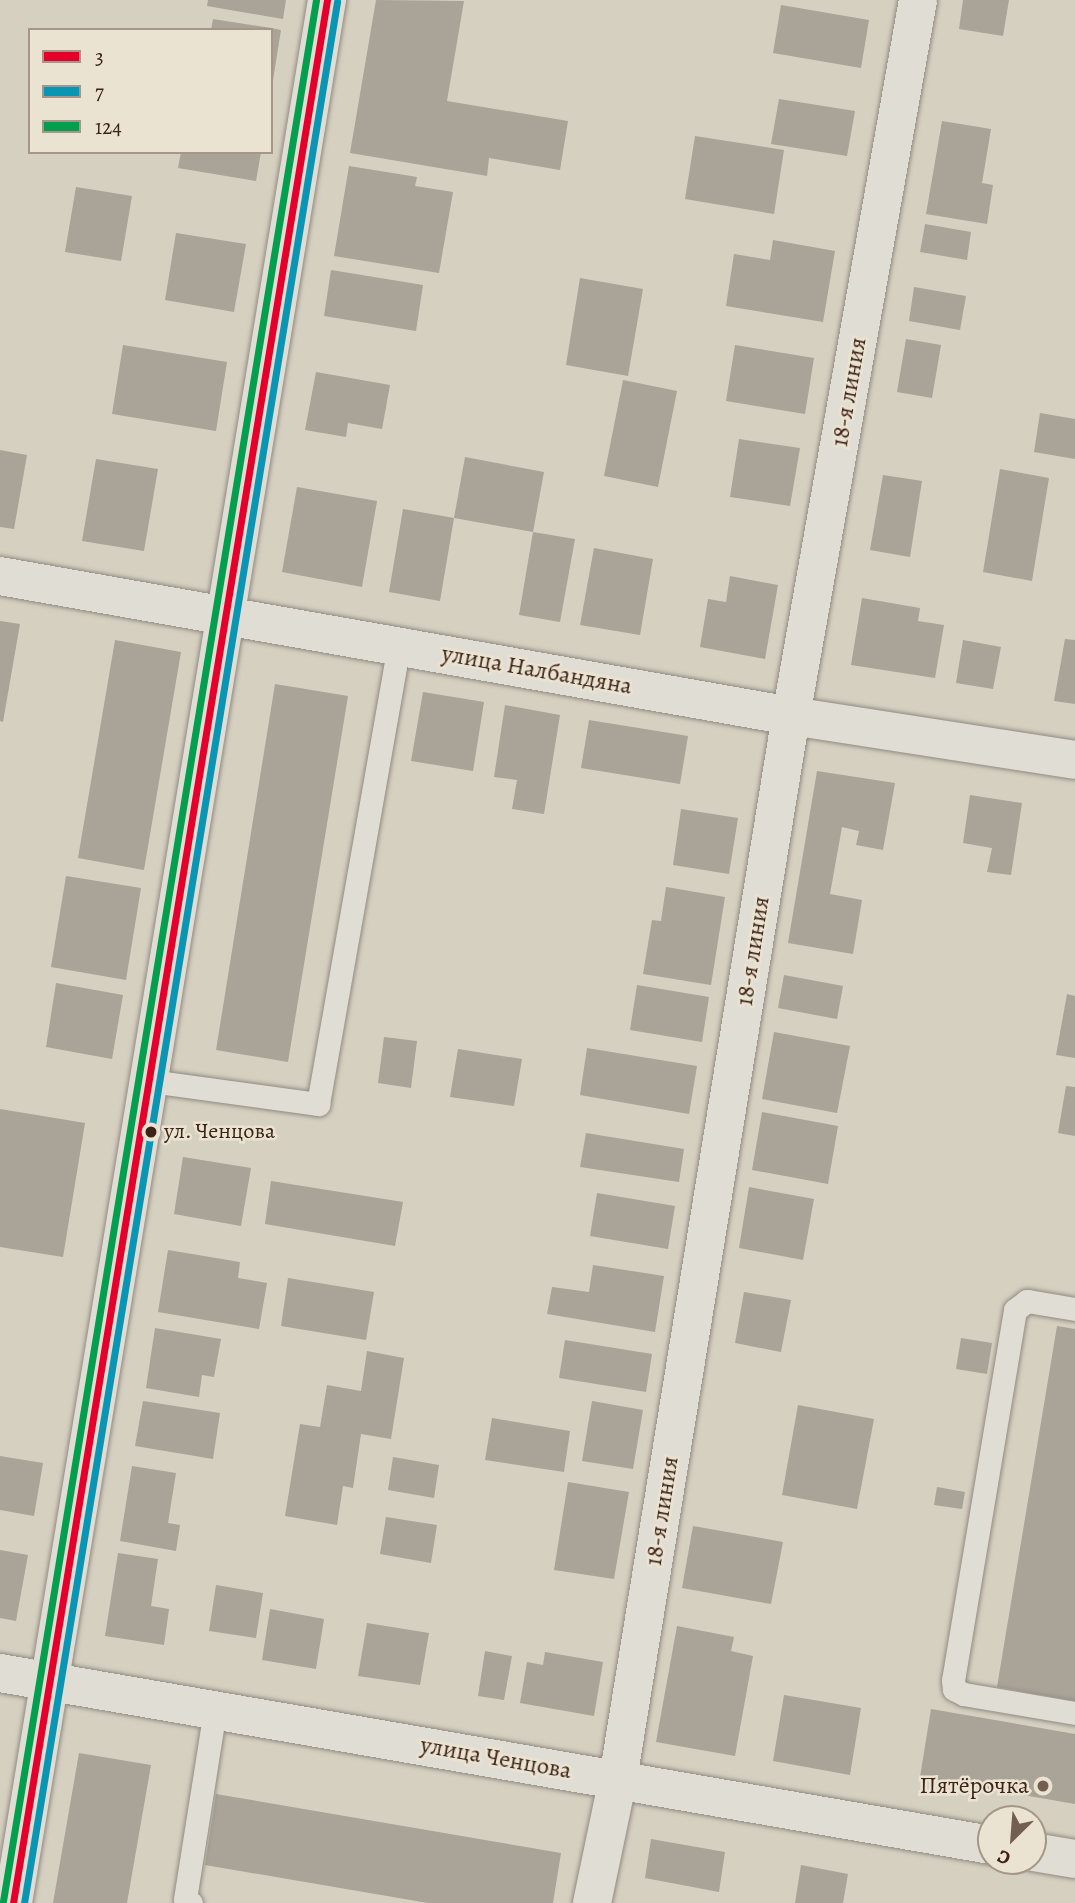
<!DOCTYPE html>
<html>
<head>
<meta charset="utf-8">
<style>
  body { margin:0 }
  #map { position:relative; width:1075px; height:1903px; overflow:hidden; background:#d6d0c1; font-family:Alegreya,serif }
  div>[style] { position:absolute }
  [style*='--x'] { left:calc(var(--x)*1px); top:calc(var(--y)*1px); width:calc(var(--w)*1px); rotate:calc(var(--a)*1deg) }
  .building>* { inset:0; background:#a9a398 }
  .roads { filter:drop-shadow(0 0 2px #918a81) drop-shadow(0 0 2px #918a81) }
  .lane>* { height:23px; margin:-11.5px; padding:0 11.5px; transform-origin:11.5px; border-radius:11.5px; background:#e0ddd5 }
  .street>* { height:38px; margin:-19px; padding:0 19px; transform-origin:19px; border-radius:19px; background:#e0ddd5 }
  .secondary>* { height:38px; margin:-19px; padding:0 19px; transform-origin:19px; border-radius:19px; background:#e0ddd5 }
  .bus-1>* { height:7px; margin:-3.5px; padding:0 3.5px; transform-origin:3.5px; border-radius:3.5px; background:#e4002b }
  .bus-2>* { height:7px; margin:-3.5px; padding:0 3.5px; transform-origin:3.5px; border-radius:3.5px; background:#0995b3 }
  .bus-3>* { height:7px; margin:-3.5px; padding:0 3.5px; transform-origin:3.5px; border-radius:3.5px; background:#039f4e }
  .dots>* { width:19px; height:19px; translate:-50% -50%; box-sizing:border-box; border:4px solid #eae3d1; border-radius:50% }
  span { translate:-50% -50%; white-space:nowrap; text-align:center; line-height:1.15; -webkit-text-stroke:5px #eae3d1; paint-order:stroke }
  .bus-label { font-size:22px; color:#3d2217 }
  .left { translate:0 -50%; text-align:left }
  .street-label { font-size:24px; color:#3d2217 }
  .poi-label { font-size:24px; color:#3d2217 }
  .right { translate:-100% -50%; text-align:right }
  .legend { position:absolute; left:28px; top:28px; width:245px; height:126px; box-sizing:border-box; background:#eae3d1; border:2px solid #a59687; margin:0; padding:9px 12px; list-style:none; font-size:21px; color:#3d2217 }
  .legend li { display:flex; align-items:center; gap:14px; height:35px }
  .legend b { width:35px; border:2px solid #a59687 }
  .north { position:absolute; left:977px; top:1805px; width:70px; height:70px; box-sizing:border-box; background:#eae3d1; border:2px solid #a59687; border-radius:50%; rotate:205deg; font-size:19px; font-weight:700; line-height:28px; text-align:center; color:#3d2217 }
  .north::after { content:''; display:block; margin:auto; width:24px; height:32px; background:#735f52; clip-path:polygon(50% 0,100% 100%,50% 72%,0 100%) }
</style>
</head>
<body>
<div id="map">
  <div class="building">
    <div style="clip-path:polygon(208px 0,286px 0,283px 19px,207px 6px)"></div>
    <div style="clip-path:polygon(376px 0,464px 1px,447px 101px,568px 121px,560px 170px,489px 158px,487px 176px,350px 153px)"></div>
    <div style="clip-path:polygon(963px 0,1009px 0,1003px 36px,959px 29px)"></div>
    <div style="clip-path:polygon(781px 5px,869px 20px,861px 68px,773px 53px)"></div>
    <div style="clip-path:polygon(213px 19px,271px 28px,270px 30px,211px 30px)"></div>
    <div style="clip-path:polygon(271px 28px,281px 30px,273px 80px,271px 80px)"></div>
    <div style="clip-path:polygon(779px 99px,855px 111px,847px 156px,771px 144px)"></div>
    <div style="clip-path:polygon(942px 121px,991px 129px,982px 183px,993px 185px,987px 224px,926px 214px)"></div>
    <div style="clip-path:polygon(695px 136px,784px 150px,774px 214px,685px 199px)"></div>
    <div style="clip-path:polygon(181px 152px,261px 152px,256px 181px,178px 168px)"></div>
    <div style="clip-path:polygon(349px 166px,417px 177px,415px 186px,453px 192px,439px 273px,334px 256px)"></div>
    <div style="clip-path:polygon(76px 187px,132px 196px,121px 261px,65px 252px)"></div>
    <div style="clip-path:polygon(925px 224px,971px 232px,967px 260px,920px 252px)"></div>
    <div style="clip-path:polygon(176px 233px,246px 244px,234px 312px,165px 300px)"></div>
    <div style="clip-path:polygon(773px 240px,835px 251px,823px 322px,726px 306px,734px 254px,770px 260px)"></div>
    <div style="clip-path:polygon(331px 270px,423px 285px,416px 331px,324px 316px)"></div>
    <div style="clip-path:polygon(580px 278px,643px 289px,628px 376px,566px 365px)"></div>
    <div style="clip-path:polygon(914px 287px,966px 296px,960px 330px,909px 321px)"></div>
    <div style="clip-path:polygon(906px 339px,941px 345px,932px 398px,897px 392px)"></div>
    <div style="clip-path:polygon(123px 345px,227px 362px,216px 431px,112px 414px)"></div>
    <div style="clip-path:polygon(735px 345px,814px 358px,805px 414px,726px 401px)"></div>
    <div style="clip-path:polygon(316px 372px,390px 385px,382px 429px,348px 423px,346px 437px,305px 430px)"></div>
    <div style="clip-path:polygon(623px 380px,677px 391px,658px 487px,604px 476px)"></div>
    <div style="clip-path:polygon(1040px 413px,1075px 419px,1075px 459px,1034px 452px)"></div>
    <div style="clip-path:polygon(739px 439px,800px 448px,790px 506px,730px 497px)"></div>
    <div style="clip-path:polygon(0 450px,27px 455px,14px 529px,0 527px)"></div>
    <div style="clip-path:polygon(465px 457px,544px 472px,533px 532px,454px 518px)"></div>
    <div style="clip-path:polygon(96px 459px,158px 469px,144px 551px,82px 541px)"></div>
    <div style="clip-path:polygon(1000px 469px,1049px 478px,1032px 581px,983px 572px)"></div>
    <div style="clip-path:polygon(883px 475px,922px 481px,910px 557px,870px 550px)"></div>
    <div style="clip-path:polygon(297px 487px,377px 501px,362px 587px,282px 572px)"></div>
    <div style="clip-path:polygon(403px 509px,454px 518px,440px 601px,389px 592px)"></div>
    <div style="clip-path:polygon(533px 532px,575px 539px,560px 622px,519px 615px)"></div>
    <div style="clip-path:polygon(594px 548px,653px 559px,640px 635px,580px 625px)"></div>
    <div style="clip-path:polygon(730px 576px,778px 585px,765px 659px,700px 647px,708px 599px,726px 602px)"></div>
    <div style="clip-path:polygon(862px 598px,920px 608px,918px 621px,944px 625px,935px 678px,851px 665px)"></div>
    <div style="clip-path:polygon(0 621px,20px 624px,3px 722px,0 721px)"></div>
    <div style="clip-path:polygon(1065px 639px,1075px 640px,1075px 704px,1054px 701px)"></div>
    <div style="clip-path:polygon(115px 640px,181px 652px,144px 870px,78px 858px)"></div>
    <div style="clip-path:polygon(963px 640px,1001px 647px,993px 689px,956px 683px)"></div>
    <div style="clip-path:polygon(275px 684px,348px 696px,288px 1062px,216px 1050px)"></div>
    <div style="clip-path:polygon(423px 692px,484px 702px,473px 771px,411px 761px)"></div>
    <div style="clip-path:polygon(505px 705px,560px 715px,544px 814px,512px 809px,517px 780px,494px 777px)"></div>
    <div style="clip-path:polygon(589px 720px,688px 736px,680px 784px,581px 768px)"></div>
    <div style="clip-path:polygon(817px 771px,895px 783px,883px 850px,856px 845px,859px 831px,842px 827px,830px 894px,862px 900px,853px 954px,788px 943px)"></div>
    <div style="clip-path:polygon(970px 795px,1022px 803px,1011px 875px,987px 872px,992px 848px,963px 843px)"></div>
    <div style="clip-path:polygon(681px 809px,738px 818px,729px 874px,673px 865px)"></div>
    <div style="clip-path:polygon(66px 876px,141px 888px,126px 980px,51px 967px)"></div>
    <div style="clip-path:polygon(666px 887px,725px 897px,711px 985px,643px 974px,652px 920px,661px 921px)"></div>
    <div style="clip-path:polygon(784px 975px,843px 986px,837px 1019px,778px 1008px)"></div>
    <div style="clip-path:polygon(56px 983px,123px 995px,112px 1059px,46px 1047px)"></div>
    <div style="clip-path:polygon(637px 985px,709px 997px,702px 1042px,630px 1030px)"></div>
    <div style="clip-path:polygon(1067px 994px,1075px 996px,1075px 1058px,1056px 1055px)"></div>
    <div style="clip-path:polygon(774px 1032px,850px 1046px,837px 1113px,762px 1099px)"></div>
    <div style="clip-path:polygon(384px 1037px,417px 1041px,411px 1088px,378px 1083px)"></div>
    <div style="clip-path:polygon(587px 1048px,697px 1066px,689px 1114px,580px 1095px)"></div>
    <div style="clip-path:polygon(458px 1049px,522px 1059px,514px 1106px,450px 1097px)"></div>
    <div style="clip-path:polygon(1066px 1086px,1075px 1087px,1075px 1136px,1058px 1133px)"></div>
    <div style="clip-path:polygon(0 1109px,85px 1123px,63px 1257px,0 1247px)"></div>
    <div style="clip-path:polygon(762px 1112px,838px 1126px,828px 1184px,752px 1170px)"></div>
    <div style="clip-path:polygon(586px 1133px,684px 1149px,679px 1182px,580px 1167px)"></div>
    <div style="clip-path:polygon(183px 1157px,251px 1168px,241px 1226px,174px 1214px)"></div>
    <div style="clip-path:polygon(271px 1181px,403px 1202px,395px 1246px,265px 1224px)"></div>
    <div style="clip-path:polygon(749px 1187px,814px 1199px,803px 1260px,739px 1248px)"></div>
    <div style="clip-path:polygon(597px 1193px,675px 1206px,668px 1249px,590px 1236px)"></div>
    <div style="clip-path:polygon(168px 1250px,240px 1262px,238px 1278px,267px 1283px,259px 1329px,158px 1312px)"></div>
    <div style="clip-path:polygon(593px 1265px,664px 1276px,655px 1332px,547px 1314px,552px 1287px,589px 1292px)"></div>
    <div style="clip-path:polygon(288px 1278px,374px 1292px,366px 1340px,281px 1326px)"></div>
    <div style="clip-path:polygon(744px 1292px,791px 1300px,781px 1352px,735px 1343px)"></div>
    <div style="clip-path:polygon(1057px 1326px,1075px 1329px,1075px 1701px,997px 1687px)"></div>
    <div style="clip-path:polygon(155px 1328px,221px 1339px,214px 1377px,202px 1375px,199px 1397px,146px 1388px)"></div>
    <div style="clip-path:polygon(961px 1338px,992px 1343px,987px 1374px,956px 1369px)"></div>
    <div style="clip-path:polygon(565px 1340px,652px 1354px,646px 1392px,559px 1378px)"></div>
    <div style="clip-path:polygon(367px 1351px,404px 1358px,391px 1439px,361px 1434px,353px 1488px,343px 1486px,337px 1525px,285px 1516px,300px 1424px,320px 1427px,327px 1385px,361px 1391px)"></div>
    <div style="clip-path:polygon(143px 1401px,220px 1413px,213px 1459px,135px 1446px)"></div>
    <div style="clip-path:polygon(592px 1401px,643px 1410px,633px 1469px,582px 1461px)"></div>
    <div style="clip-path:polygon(798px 1405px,874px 1419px,857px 1509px,782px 1495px)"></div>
    <div style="clip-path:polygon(492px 1418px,570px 1431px,564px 1472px,485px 1460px)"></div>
    <div style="clip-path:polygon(0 1456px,43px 1463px,34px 1516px,0 1510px)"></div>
    <div style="clip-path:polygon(393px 1457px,439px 1465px,434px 1498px,388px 1490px)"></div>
    <div style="clip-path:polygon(132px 1466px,176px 1473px,168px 1523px,180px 1525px,176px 1551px,120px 1541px)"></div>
    <div style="clip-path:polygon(568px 1482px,629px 1492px,614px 1579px,554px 1570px)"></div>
    <div style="clip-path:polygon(937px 1487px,965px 1492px,962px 1509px,934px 1505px)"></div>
    <div style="clip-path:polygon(386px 1517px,437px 1525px,431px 1563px,380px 1554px)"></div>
    <div style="clip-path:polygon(693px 1526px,783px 1542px,771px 1604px,682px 1588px)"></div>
    <div style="clip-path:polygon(0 1550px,28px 1555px,16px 1621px,0 1618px)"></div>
    <div style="clip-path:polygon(118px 1553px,158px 1559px,151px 1606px,169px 1609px,164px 1645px,105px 1636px)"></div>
    <div style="clip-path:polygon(216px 1585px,263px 1593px,256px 1638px,209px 1631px)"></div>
    <div style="clip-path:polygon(270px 1609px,324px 1619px,316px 1669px,262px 1660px)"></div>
    <div style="clip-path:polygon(367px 1623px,429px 1633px,420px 1685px,358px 1676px)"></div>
    <div style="clip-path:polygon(677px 1626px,734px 1637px,731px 1651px,753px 1656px,735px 1756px,656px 1742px)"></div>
    <div style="clip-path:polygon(485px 1651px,512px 1656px,504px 1700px,478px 1696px)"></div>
    <div style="clip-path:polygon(545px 1652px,603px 1662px,594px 1716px,520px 1703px,527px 1662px,543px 1665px)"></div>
    <div style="clip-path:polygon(784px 1695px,861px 1708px,850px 1775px,773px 1761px)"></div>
    <div style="clip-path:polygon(931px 1709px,1075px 1734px,1075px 1804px,920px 1777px)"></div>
    <div style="clip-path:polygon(79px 1753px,151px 1765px,127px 1903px,53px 1903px)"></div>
    <div style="clip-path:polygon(216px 1794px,561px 1853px,553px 1903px,428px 1903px,205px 1865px)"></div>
    <div style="clip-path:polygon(651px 1839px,725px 1852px,719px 1892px,645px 1878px)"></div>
    <div style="clip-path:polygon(801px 1865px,848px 1874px,843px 1903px,795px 1903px)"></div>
  </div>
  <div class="roads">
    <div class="lane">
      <div style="--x:150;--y:1081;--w:170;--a:7.8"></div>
      <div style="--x:318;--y:1104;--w:466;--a:-80"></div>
      <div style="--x:1075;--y:1309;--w:49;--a:-170.5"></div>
      <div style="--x:1027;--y:1301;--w:15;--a:143"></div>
      <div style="--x:1015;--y:1310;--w:375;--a:99.5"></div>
      <div style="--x:953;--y:1680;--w:9;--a:84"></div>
      <div style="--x:954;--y:1689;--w:11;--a:27"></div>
      <div style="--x:964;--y:1694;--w:113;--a:9.7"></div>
      <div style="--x:191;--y:1903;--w:7;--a:-146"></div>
      <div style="--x:185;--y:1899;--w:191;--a:-81"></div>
    </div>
    <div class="street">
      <div style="--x:13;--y:1903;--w:1929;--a:-80.63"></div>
      <div style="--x:592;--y:1903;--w:127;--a:-78.2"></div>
      <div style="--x:618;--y:1779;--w:1077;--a:-80.76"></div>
      <div style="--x:791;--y:716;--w:727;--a:-79.94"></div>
    </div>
    <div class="secondary">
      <div style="--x:0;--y:576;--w:803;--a:10.04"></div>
      <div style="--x:791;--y:716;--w:287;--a:8.8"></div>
      <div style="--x:0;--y:1673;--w:1006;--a:9.85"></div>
      <div style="--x:1033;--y:1852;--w:43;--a:9.5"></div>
    </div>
  </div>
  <div class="bus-1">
    <div style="--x:13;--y:1903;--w:1929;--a:-80.63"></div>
  </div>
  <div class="bus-2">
    <div style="--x:24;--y:1903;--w:1927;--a:-80.65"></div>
  </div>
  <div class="bus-3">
    <div style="--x:3;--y:1901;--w:1927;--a:-80.65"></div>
  </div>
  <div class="dots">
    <div style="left:151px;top:1132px;background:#3d2217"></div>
    <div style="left:1043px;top:1786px;background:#735f52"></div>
  </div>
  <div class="bus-label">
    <span class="left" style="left:164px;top:1132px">ул. Ченцова</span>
  </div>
  <div class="street-label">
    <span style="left:849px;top:392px;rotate:-80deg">18-я линия</span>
    <span style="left:537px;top:670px;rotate:10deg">улица Налбандяна</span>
    <span style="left:753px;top:951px;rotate:-81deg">18-я линия</span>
    <span style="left:662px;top:1511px;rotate:-81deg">18-я линия</span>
    <span style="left:496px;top:1758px;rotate:10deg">улица Ченцова</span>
  </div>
  <div class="poi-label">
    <span class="right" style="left:1029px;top:1786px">Пятёрочка</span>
  </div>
  <ul class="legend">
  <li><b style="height:9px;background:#e4002b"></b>3</li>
  <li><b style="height:9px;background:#0995b3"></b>7</li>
  <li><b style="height:9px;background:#039f4e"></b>124</li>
  </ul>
  <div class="north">С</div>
</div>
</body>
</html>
